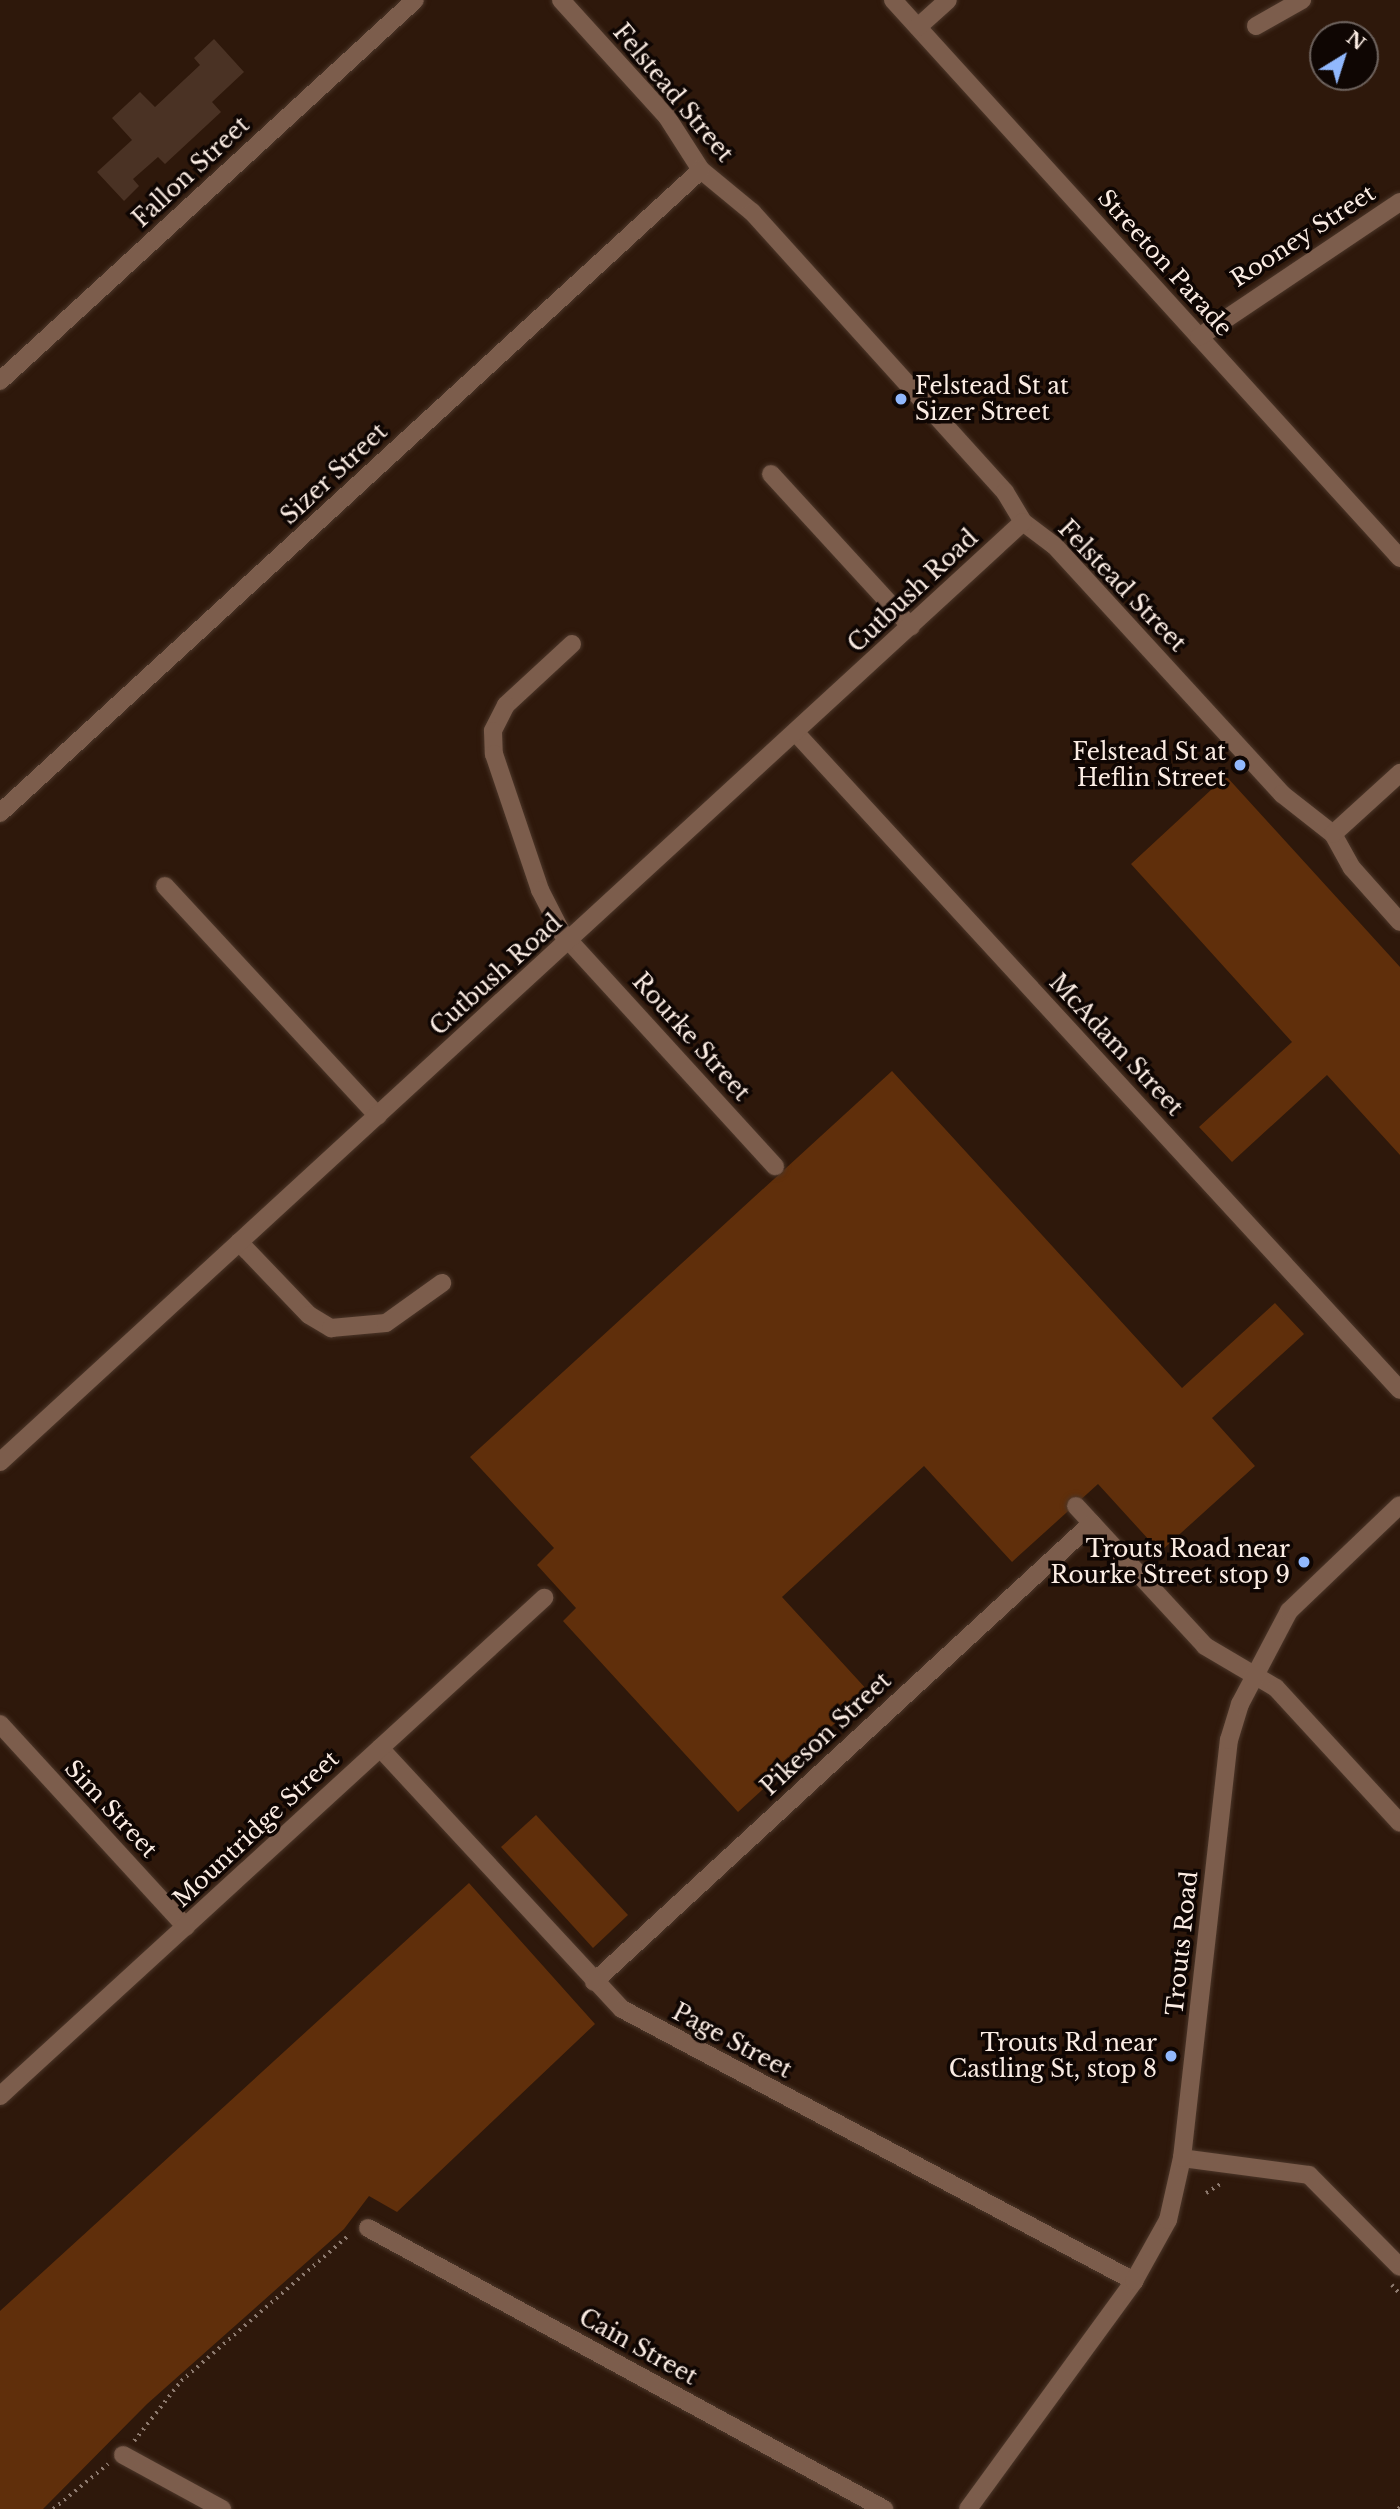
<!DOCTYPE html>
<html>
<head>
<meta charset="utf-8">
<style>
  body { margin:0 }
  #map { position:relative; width:1400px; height:2509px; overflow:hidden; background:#2e180b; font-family:"Libre Baskerville",serif }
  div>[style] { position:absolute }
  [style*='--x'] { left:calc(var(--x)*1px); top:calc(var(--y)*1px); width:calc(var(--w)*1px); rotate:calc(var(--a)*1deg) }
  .green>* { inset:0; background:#602f0b }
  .building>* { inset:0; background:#4a3224 }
  .path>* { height:3.5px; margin-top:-1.75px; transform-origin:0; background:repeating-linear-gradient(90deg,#8d7a6f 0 2px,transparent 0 7px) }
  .roads { filter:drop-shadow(0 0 2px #4b3629) drop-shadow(0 0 2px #4b3629) }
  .minor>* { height:18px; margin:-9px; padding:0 9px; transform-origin:9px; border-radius:9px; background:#7c5d4c }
  .dots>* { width:19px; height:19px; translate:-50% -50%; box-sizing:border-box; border:4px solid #0f0603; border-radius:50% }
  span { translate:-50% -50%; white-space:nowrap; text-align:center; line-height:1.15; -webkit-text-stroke:7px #0f0603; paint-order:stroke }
  .street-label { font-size:23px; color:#fbece3 }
  .poi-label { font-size:23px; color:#fbece3 }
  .left { translate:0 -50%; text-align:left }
  .right { translate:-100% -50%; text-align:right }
  .north { position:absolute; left:1309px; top:21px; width:70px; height:70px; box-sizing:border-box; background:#0f0603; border:2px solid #6d625d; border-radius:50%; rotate:38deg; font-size:19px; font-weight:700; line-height:28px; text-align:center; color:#fbece3 }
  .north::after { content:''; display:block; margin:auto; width:24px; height:32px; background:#91b8fd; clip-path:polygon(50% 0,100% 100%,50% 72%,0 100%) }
</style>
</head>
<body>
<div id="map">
  <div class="green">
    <div style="clip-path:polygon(1226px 776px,1400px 967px,1400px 1155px,1327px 1075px,1232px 1162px,1199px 1127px,1292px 1042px,1131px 864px)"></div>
    <div style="clip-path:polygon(892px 1071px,1182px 1388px,1275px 1303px,1304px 1334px,1212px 1418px,1255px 1466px,1160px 1552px,1098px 1484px,1012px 1562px,924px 1466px,782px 1597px,869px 1692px,738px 1812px,563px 1621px,576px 1608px,537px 1565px,554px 1548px,470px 1457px)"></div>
    <div style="clip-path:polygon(536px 1815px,628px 1915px,593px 1948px,501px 1847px)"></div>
    <div style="clip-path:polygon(469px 1883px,595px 2024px,397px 2212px,369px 2196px,344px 2229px,147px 2404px,43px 2509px,0 2509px,0 2311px)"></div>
  </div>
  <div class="building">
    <div style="clip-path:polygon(214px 39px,244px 72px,212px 102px,221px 112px,165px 164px,158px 157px,133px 179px,139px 186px,124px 201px,97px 172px,132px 140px,112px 118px,140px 92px,155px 107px,200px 65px,194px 58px)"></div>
  </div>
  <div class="path">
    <div style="--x:1206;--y:2193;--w:19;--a:-32"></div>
    <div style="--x:1392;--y:2285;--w:12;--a:48"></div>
    <div style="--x:134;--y:2441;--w:76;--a:-51.9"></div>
    <div style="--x:181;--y:2381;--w:224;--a:-41"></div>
    <div style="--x:53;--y:2509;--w:71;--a:-39.3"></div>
    <div style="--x:1398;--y:2509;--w:3;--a:-45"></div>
  </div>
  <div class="roads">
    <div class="minor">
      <div style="--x:561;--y:0;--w:158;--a:47.8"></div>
      <div style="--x:667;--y:117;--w:63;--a:57.3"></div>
      <div style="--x:701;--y:170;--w:66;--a:39.5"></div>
      <div style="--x:752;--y:212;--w:377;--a:47.9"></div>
      <div style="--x:1005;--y:492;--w:35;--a:59"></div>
      <div style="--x:1023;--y:522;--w:39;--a:37"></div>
      <div style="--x:1054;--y:545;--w:338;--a:47.5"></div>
      <div style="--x:1282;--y:794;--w:65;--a:38.1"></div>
      <div style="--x:1333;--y:834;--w:39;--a:61"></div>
      <div style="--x:1352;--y:868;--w:72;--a:48.4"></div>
      <div style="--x:893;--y:0;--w:754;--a:47.74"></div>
      <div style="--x:1256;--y:26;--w:53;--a:-29.5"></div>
      <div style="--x:918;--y:27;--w:40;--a:-42"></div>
      <div style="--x:1199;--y:337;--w:242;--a:-33.9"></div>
      <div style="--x:0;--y:381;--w:563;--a:-42.55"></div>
      <div style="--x:771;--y:474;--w:207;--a:47.5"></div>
      <div style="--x:572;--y:644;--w:90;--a:137.3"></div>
      <div style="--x:506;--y:705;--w:29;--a:117"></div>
      <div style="--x:493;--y:731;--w:23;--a:88"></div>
      <div style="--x:494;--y:754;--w:144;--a:71.3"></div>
      <div style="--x:540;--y:890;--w:48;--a:62.9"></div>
      <div style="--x:562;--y:933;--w:316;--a:47.6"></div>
      <div style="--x:796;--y:733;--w:892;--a:47.41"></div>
      <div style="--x:0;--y:813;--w:951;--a:-42.53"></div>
      <div style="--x:1333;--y:834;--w:91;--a:-42.3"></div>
      <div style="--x:165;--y:886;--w:313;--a:47.2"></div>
      <div style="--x:239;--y:1242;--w:101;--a:46.2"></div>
      <div style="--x:309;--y:1315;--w:26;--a:31"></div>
      <div style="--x:331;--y:1328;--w:55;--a:-5.2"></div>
      <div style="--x:386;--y:1323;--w:69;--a:-35.5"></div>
      <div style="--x:0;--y:1462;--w:1389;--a:-42.58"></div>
      <div style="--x:1076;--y:1506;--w:190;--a:47.3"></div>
      <div style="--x:1205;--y:1646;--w:82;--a:30.6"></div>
      <div style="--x:1276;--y:1688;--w:183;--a:47.4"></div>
      <div style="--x:0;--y:1724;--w:275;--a:47.5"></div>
      <div style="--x:380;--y:1748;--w:356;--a:47.2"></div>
      <div style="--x:622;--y:2009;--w:580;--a:27.98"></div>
      <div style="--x:594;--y:1982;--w:677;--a:-42.67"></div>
      <div style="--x:0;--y:2096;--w:738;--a:-42.47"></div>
      <div style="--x:1182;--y:2158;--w:128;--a:7.6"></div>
      <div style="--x:1309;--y:2175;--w:129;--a:45.3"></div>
      <div style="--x:368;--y:2228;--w:588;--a:28.57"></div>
      <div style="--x:123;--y:2455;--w:113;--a:28.6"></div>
      <div style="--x:968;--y:2509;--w:282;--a:-53.9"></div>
      <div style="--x:1134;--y:2281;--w:70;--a:-60.9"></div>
      <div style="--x:1168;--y:2220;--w:64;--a:-77.3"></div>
      <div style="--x:1182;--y:2158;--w:421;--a:-83.6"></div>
      <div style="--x:1229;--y:1740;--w:38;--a:-73"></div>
      <div style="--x:1240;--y:1704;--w:105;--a:-62.2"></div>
      <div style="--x:1289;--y:1611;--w:153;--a:-43.7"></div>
    </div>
  </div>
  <div class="dots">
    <div style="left:901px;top:399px;background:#91b8fd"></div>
    <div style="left:1240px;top:765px;background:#91b8fd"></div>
    <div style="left:1304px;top:1562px;background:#91b8fd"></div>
    <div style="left:1171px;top:2056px;background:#91b8fd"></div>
  </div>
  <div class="street-label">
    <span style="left:673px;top:93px;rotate:50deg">Felstead Street</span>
    <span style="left:191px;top:172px;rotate:-43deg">Fallon Street</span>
    <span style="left:1303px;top:236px;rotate:-33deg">Rooney Street</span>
    <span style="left:1165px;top:263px;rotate:48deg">Streeton Parade</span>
    <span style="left:334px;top:474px;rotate:-43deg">Sizer Street</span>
    <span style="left:1122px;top:586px;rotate:46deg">Felstead Street</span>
    <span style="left:913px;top:591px;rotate:-43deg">Cutbush Road</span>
    <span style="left:496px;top:975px;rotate:-42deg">Cutbush Road</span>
    <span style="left:691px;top:1037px;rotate:48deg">Rourke Street</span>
    <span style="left:1116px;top:1045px;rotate:47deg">McAdam Street</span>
    <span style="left:826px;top:1734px;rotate:-43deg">Pikeson Street</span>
    <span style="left:111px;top:1809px;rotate:47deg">Sim Street</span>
    <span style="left:256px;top:1829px;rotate:-43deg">Mountridge Street</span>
    <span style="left:1182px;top:1943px;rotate:-84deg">Trouts Road</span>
    <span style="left:732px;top:2041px;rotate:28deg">Page Street</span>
    <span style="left:638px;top:2347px;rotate:29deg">Cain Street</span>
  </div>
  <div class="poi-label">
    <span class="left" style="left:915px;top:399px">Felstead St at<br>Sizer Street</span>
    <span class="right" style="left:1226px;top:765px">Felstead St at<br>Heflin Street</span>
    <span class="right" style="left:1290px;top:1562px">Trouts Road near<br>Rourke Street stop 9</span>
    <span class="right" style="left:1157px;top:2056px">Trouts Rd near<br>Castling St, stop 8</span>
  </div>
  <div class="north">N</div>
</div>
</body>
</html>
